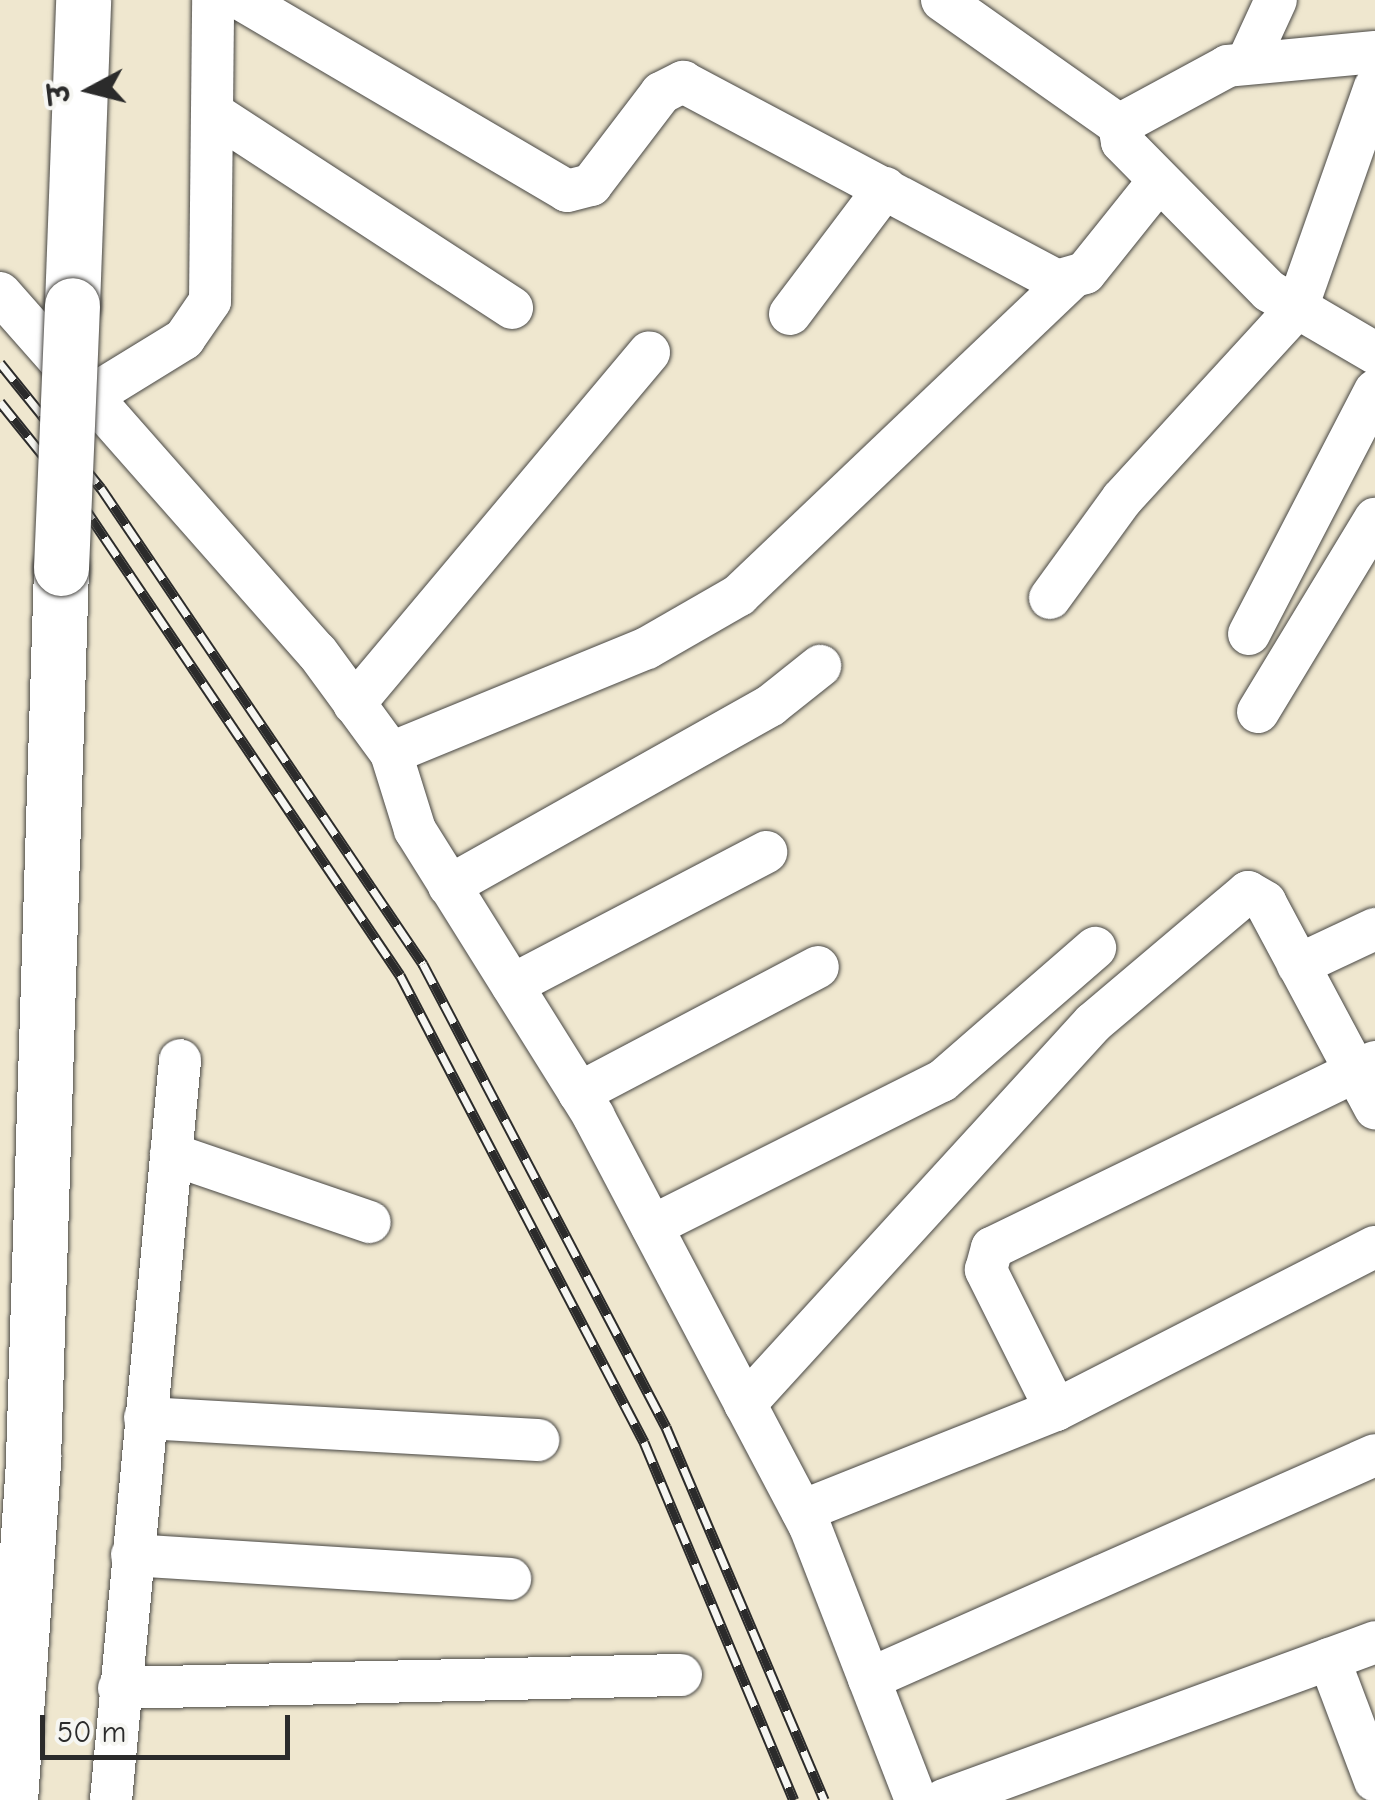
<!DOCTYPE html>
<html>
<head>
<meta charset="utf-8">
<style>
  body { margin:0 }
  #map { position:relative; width:1375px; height:1800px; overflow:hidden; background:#efe7cf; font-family:"Comic Neue","Playpen Sans Deva",sans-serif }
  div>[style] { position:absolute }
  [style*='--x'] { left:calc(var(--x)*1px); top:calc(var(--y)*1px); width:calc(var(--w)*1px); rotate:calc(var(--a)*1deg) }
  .roads { filter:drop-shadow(0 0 2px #484744) drop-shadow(0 0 2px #484744) }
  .minor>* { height:42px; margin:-21px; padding:0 21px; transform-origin:21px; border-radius:21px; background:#fff }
  .major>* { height:55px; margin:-27.5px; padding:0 27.5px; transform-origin:27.5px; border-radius:27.5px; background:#fff }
  .rail>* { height:11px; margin-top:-5.5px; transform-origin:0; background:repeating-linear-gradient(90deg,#f6f6f2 0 22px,#2b2b2b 0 44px); box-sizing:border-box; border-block:2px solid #2b2b2b }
  .bridges { filter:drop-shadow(0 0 2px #484744) drop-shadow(0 0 2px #484744) }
  .major-bridge>* { height:55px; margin:-27.5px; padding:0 27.5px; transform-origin:27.5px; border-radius:27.5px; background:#fff }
  span { translate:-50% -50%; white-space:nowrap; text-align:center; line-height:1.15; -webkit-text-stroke:10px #f6f6f2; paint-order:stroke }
  .north { position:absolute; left:40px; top:40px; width:100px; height:100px; -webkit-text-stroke:8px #f6f6f2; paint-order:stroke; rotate:263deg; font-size:28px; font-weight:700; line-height:40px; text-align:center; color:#2b2b2b }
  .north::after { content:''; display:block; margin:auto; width:35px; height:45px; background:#2b2b2b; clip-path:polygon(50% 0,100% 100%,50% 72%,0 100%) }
  .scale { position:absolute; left:40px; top:1715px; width:250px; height:45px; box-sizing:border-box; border:5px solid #2b2b2b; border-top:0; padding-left:12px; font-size:30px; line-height:35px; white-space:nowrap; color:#2b2b2b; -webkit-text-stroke:8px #f6f6f2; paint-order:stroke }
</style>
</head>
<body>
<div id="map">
  <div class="roads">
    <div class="minor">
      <div style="--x:242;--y:0;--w:377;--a:30.4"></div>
      <div style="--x:567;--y:191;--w:25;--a:-14"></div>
      <div style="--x:591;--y:185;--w:116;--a:-52.7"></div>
      <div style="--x:661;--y:93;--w:25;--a:-27"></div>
      <div style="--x:683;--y:82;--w:424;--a:28"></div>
      <div style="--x:1057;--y:281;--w:29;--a:-16"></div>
      <div style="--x:1085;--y:273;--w:117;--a:-51.3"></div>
      <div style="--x:942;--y:0;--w:217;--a:35.2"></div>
      <div style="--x:1375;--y:52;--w:148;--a:174.6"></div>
      <div style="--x:1228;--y:66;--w:124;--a:151.6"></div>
      <div style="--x:1119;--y:125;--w:17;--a:80"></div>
      <div style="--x:1122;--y:142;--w:209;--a:45.4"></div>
      <div style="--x:1269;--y:291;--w:123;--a:30.3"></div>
      <div style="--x:1247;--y:63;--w:69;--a:-65.3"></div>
      <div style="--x:213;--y:113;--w:357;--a:33.1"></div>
      <div style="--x:0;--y:293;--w:479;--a:48.6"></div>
      <div style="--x:317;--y:652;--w:125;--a:53.8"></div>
      <div style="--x:391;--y:753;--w:81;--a:72.7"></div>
      <div style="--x:415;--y:830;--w:338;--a:58"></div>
      <div style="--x:594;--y:1117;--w:460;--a:62.2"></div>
      <div style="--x:809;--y:1524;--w:296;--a:68.8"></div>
      <div style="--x:790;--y:314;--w:158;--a:-53"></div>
      <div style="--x:88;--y:398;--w:113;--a:-31.6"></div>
      <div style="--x:184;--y:339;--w:46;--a:-55.6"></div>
      <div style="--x:210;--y:301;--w:301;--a:-89.4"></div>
      <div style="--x:1050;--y:598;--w:122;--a:-54"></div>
      <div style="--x:1122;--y:499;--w:259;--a:-47.5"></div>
      <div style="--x:1297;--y:308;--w:234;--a:-70.6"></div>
      <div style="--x:1249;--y:634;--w:274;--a:-62.6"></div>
      <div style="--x:354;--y:704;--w:459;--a:-50"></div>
      <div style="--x:1258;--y:712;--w:226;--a:-58.8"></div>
      <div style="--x:391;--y:753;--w:277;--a:-22.3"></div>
      <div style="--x:647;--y:648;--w:106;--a:-29.9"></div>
      <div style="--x:739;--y:595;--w:457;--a:-43.6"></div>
      <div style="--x:449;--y:886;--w:369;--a:-29.3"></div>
      <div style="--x:771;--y:705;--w:63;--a:-38.5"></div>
      <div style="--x:1298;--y:965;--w:85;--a:-25.1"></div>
      <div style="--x:512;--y:985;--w:287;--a:-27.6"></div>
      <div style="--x:579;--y:1093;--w:270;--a:-27.8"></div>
      <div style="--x:171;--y:1154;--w:210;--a:18.9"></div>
      <div style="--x:652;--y:1226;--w:324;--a:-26.6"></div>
      <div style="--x:942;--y:1081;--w:203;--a:-41"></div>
      <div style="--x:745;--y:1404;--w:516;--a:-47.59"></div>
      <div style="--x:1093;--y:1023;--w:203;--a:-40.2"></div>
      <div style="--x:1248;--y:892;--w:20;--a:30"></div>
      <div style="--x:1265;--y:902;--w:234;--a:61.9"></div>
      <div style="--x:1056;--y:1410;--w:157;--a:-116.6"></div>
      <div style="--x:986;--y:1270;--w:23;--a:-75"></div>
      <div style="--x:992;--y:1248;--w:426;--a:-25.9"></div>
      <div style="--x:145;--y:1418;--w:394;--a:3.2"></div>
      <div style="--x:802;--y:1511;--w:273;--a:-21.7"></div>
      <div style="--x:1056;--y:1410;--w:358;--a:-27.1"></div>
      <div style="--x:132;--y:1555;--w:379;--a:3.6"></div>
      <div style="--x:1329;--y:1659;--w:130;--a:69.3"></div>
      <div style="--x:869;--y:1679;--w:553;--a:-23.88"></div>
      <div style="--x:119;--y:1688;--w:562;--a:-1.33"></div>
      <div style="--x:111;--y:1800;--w:743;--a:-84.67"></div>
      <div style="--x:944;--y:1800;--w:459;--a:-20.1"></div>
    </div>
    <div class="major">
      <div style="--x:72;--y:305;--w:305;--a:-87.9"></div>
      <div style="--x:10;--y:1800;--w:342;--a:-86.1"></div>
      <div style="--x:33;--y:1459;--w:891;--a:-88.2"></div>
    </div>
  </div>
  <div class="rail">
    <div style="--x:0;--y:363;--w:161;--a:51.1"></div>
    <div style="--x:101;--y:488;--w:575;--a:55.92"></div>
    <div style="--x:423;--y:964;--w:523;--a:62.31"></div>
    <div style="--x:666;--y:1427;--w:405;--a:67"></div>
    <div style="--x:0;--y:402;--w:127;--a:51.1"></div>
    <div style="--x:80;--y:501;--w:572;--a:55.98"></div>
    <div style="--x:400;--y:975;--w:527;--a:62.41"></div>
    <div style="--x:644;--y:1442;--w:388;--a:67.3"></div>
  </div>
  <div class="bridges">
    <div class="major-bridge">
      <div style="--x:61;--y:568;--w:263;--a:-87.6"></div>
    </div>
  </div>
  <div class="north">उ</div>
  <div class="scale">50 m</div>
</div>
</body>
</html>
